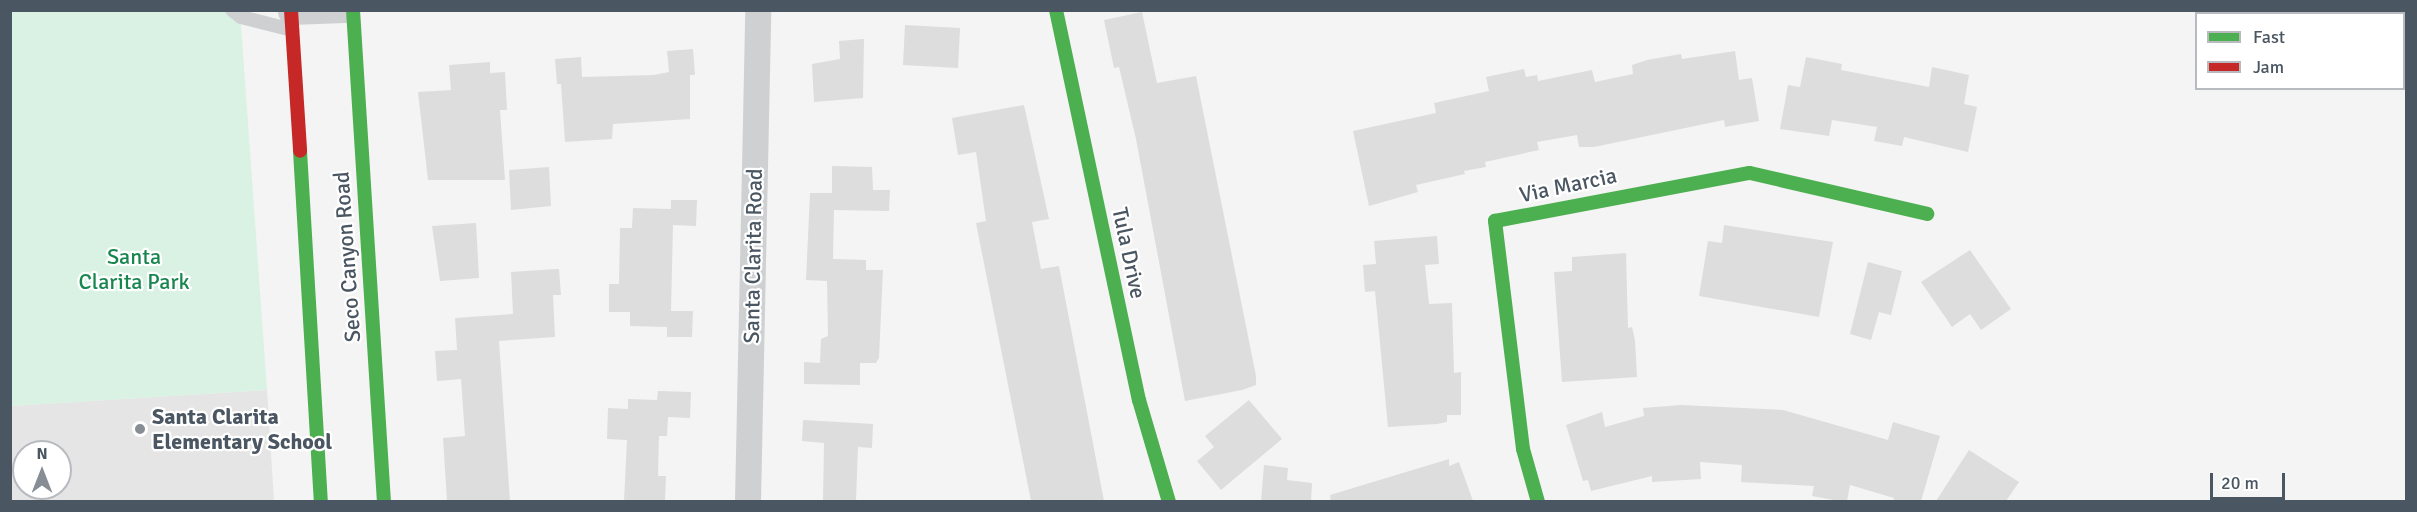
<!DOCTYPE html>
<html>
<head>
<meta charset="utf-8">
<style>
  body { margin:0 }
  #map { position:relative; width:2417px; height:512px; overflow:hidden; background:#f4f4f4; font-family:Signika,sans-serif }
  div>[style] { position:absolute }
  [style*='--x'] { left:calc(var(--x)*1px); top:calc(var(--y)*1px); width:calc(var(--w)*1px); rotate:calc(var(--a)*1deg) }
  .education>* { inset:0; background:#e6e5e6 }
  .green>* { inset:0; background:#d9f2e3 }
  .building>* { inset:0; background:#ddddde }
  .lane>* { height:14px; margin:-7px; padding:0 7px; transform-origin:7px; border-radius:7px; background:#ced0d2 }
  .street>* { height:26px; margin:-13px; padding:0 13px; transform-origin:13px; border-radius:13px; background:#ced0d2 }
  .fast>* { height:14px; margin:-7px; padding:0 7px; transform-origin:7px; border-radius:7px; background:#4caf50 }
  .jam>* { height:14px; margin:-7px; padding:0 7px; transform-origin:7px; border-radius:7px; background:#c62828 }
  .dots>* { width:16px; height:16px; translate:-50% -50%; box-sizing:border-box; border:3px solid #fff; border-radius:50% }
  span { translate:-50% -50%; white-space:nowrap; text-align:center; line-height:1.15; -webkit-text-stroke:4.5px #fff; paint-order:stroke }
  .street-label { font-size:22px; color:#4a5661 }
  .park-label { font-size:22px; color:#17864f }
  .poi-label { font-size:22px; color:#4a5661; font-weight:700 }
  .left { translate:0 -50%; text-align:left }
  .frame { position:absolute; inset:0; border:12px solid #4a5661; pointer-events:none }
  .legend { position:absolute; left:2195px; top:12px; width:210px; height:78px; box-sizing:border-box; background:#fff; border:2px solid #b7bbc0; margin:0; padding:8px 10px; list-style:none; font-size:18px; color:#4a5661 }
  .legend li { display:flex; align-items:center; gap:12px; height:30px }
  .legend b { width:30px; border:2px solid #b7bbc0 }
  .north { position:absolute; left:12px; top:440px; width:60px; height:60px; box-sizing:border-box; background:#fff; border:2px solid #b7bbc0; border-radius:50%; rotate:0deg; font-size:16px; font-weight:700; line-height:24px; text-align:center; color:#4a5661 }
  .north::after { content:''; display:block; margin:auto; width:21px; height:27px; background:#868d94; clip-path:polygon(50% 0,100% 100%,50% 72%,0 100%) }
  .scale { position:absolute; left:2210px; top:473px; width:75px; height:27px; box-sizing:border-box; border:3px solid #4a5661; border-top:0; padding-left:8px; font-size:18px; line-height:21px; white-space:nowrap; color:#4a5661; -webkit-text-stroke:4px #fff; paint-order:stroke }
</style>
</head>
<body>
<div id="map">
  <div class="education">
    <div style="clip-path:polygon(evenodd,267px 390px,274px 501px,11px 501px,11px 406px,267px 390px,24px 452px,60px 452px,60px 488px,24px 488px,24px 452px)"></div>
  </div>
  <div class="green">
    <div style="clip-path:polygon(11px 11px,240px 11px,267px 390px,11px 406px)"></div>
  </div>
  <div class="building">
    <div style="clip-path:polygon(1142px 12px,1157px 83px,1196px 76px,1256px 376px,1256px 385px,1242px 390px,1185px 401px,1136px 139px,1119px 67px,1114px 68px,1104px 20px)"></div>
    <div style="clip-path:polygon(905px 25px,960px 28px,958px 68px,903px 65px)"></div>
    <div style="clip-path:polygon(864px 39px,863px 98px,814px 102px,812px 64px,840px 59px,839px 41px)"></div>
    <div style="clip-path:polygon(693px 49px,695px 75px,690px 75px,690px 119px,613px 124px,612px 139px,565px 142px,561px 84px,557px 84px,555px 59px,581px 57px,582px 77px,654px 75px,669px 72px,667px 51px)"></div>
    <div style="clip-path:polygon(1735px 51px,1739px 80px,1752px 78px,1759px 121px,1725px 127px,1724px 120px,1594px 147px,1579px 147px,1577px 135px,1537px 142px,1539px 150px,1485px 162px,1486px 167px,1464px 171px,1465px 174px,1416px 185px,1418px 192px,1369px 206px,1353px 131px,1436px 113px,1434px 103px,1489px 91px,1486px 77px,1524px 69px,1526px 77px,1537px 75px,1538px 81px,1592px 70px,1595px 82px,1633px 74px,1632px 65px,1647px 60px,1681px 54px,1682px 59px)"></div>
    <div style="clip-path:polygon(1806px 57px,1842px 64px,1841px 70px,1929px 87px,1932px 67px,1969px 75px,1964px 104px,1977px 107px,1968px 152px,1904px 137px,1902px 146px,1874px 141px,1877px 127px,1832px 120px,1829px 136px,1780px 129px,1788px 85px,1800px 87px)"></div>
    <div style="clip-path:polygon(490px 62px,490px 73px,505px 72px,507px 110px,500px 110px,505px 180px,428px 180px,418px 92px,451px 90px,449px 65px)"></div>
    <div style="clip-path:polygon(1024px 105px,1049px 219px,1032px 222px,1041px 269px,1059px 266px,1104px 501px,1031px 501px,976px 223px,986px 221px,976px 152px,958px 155px,952px 118px)"></div>
    <div style="clip-path:polygon(832px 166px,872px 167px,873px 190px,890px 190px,889px 211px,834px 210px,833px 259px,866px 260px,866px 270px,883px 270px,879px 358px,876px 363px,860px 363px,860px 385px,804px 384px,804px 362px,820px 363px,821px 339px,828px 336px,827px 281px,806px 280px,810px 193px,832px 193px)"></div>
    <div style="clip-path:polygon(549px 167px,551px 206px,511px 210px,509px 170px)"></div>
    <div style="clip-path:polygon(671px 200px,697px 200px,696px 226px,673px 225px,671px 311px,693px 311px,692px 337px,667px 337px,667px 327px,630px 326px,630px 312px,609px 312px,609px 284px,619px 284px,620px 228px,632px 228px,633px 208px,671px 209px)"></div>
    <div style="clip-path:polygon(476px 223px,479px 278px,440px 281px,432px 226px)"></div>
    <div style="clip-path:polygon(1724px 225px,1833px 242px,1819px 317px,1699px 296px,1708px 241px,1722px 243px)"></div>
    <div style="clip-path:polygon(1437px 236px,1439px 264px,1425px 265px,1429px 304px,1452px 303px,1454px 373px,1461px 372px,1461px 415px,1447px 415px,1447px 422px,1437px 424px,1388px 427px,1375px 291px,1365px 292px,1363px 265px,1376px 264px,1374px 241px)"></div>
    <div style="clip-path:polygon(1970px 250px,2011px 309px,1981px 330px,1970px 314px,1952px 327px,1921px 282px)"></div>
    <div style="clip-path:polygon(1626px 253px,1628px 328px,1632px 327px,1635px 340px,1637px 377px,1562px 382px,1554px 272px,1572px 271px,1572px 257px)"></div>
    <div style="clip-path:polygon(1868px 262px,1902px 271px,1891px 315px,1879px 312px,1871px 340px,1850px 334px)"></div>
    <div style="clip-path:polygon(556px 269px,559px 269px,561px 295px,553px 295px,555px 337px,499px 341px,510px 501px,447px 501px,443px 438px,465px 436px,461px 379px,437px 381px,435px 351px,457px 350px,455px 318px,513px 314px,511px 272px)"></div>
    <div style="clip-path:polygon(658px 391px,691px 392px,690px 418px,668px 417px,667px 436px,659px 436px,658px 476px,666px 476px,665px 501px,624px 501px,627px 440px,607px 439px,608px 408px,628px 409px,628px 399px,657px 400px)"></div>
    <div style="clip-path:polygon(1249px 400px,1282px 439px,1221px 490px,1197px 461px,1214px 447px,1205px 436px)"></div>
    <div style="clip-path:polygon(1681px 405px,1783px 410px,1888px 440px,1893px 422px,1940px 436px,1921px 501px,1893px 501px,1894px 498px,1850px 485px,1847px 501px,1839px 501px,1812px 496px,1814px 486px,1741px 482px,1742px 465px,1700px 462px,1701px 479px,1652px 482px,1652px 476px,1591px 491px,1588px 480px,1583px 481px,1566px 425px,1602px 412px,1605px 427px,1644px 416px,1643px 408px)"></div>
    <div style="clip-path:polygon(803px 420px,873px 424px,872px 448px,858px 447px,856px 501px,823px 501px,824px 443px,802px 441px)"></div>
    <div style="clip-path:polygon(1969px 450px,2019px 482px,2006px 501px,1936px 501px)"></div>
    <div style="clip-path:polygon(1449px 459px,1449px 466px,1459px 462px,1473px 501px,1331px 501px,1330px 495px)"></div>
    <div style="clip-path:polygon(1264px 465px,1288px 468px,1287px 480px,1312px 483px,1311px 501px,1261px 501px)"></div>
  </div>
  <div class="lane">
    <div style="--x:232;--y:10;--w:11;--a:38"></div>
    <div style="--x:241;--y:17;--w:53;--a:14.3"></div>
  </div>
  <div class="street">
    <div style="--x:291;--y:12;--w:54;--a:-2.1"></div>
    <div style="--x:748;--y:502;--w:492;--a:-88.8"></div>
  </div>
  <div class="fast">
    <div style="--x:353;--y:10;--w:493;--a:86.4"></div>
    <div style="--x:1056;--y:10;--w:399;--a:78"></div>
    <div style="--x:1139;--y:400;--w:106;--a:73.6"></div>
    <div style="--x:300;--y:151;--w:352;--a:86.6"></div>
    <div style="--x:1538;--y:502;--w:55;--a:-105.8"></div>
    <div style="--x:1523;--y:449;--w:230;--a:-97"></div>
    <div style="--x:1495;--y:221;--w:259;--a:-10.7"></div>
    <div style="--x:1750;--y:173;--w:182;--a:13"></div>
  </div>
  <div class="jam">
    <div style="--x:291;--y:10;--w:141;--a:86.3"></div>
  </div>
  <div class="dots">
    <div style="left:140px;top:429px;background:#868d94"></div>
  </div>
  <div class="street-label">
    <span style="left:1568px;top:185px;rotate:-12deg">Via Marcia</span>
    <span style="left:1129px;top:253px;rotate:78deg">Tula Drive</span>
    <span style="left:753px;top:256px;rotate:-89deg">Santa Clarita Road</span>
    <span style="left:347px;top:257px;rotate:-94deg">Seco Canyon Road</span>
  </div>
  <div class="park-label">
    <span style="left:134px;top:269px">Santa<br>Clarita Park</span>
  </div>
  <div class="poi-label">
    <span class="left" style="left:152px;top:429px">Santa Clarita<br>Elementary School</span>
  </div>
  <div class="frame"></div>
  <ul class="legend">
  <li><b style="height:8px;background:#4caf50"></b>Fast</li>
  <li><b style="height:8px;background:#c62828"></b>Jam</li>
  </ul>
  <div class="north">N</div>
  <div class="scale">20 m</div>
</div>
</body>
</html>
